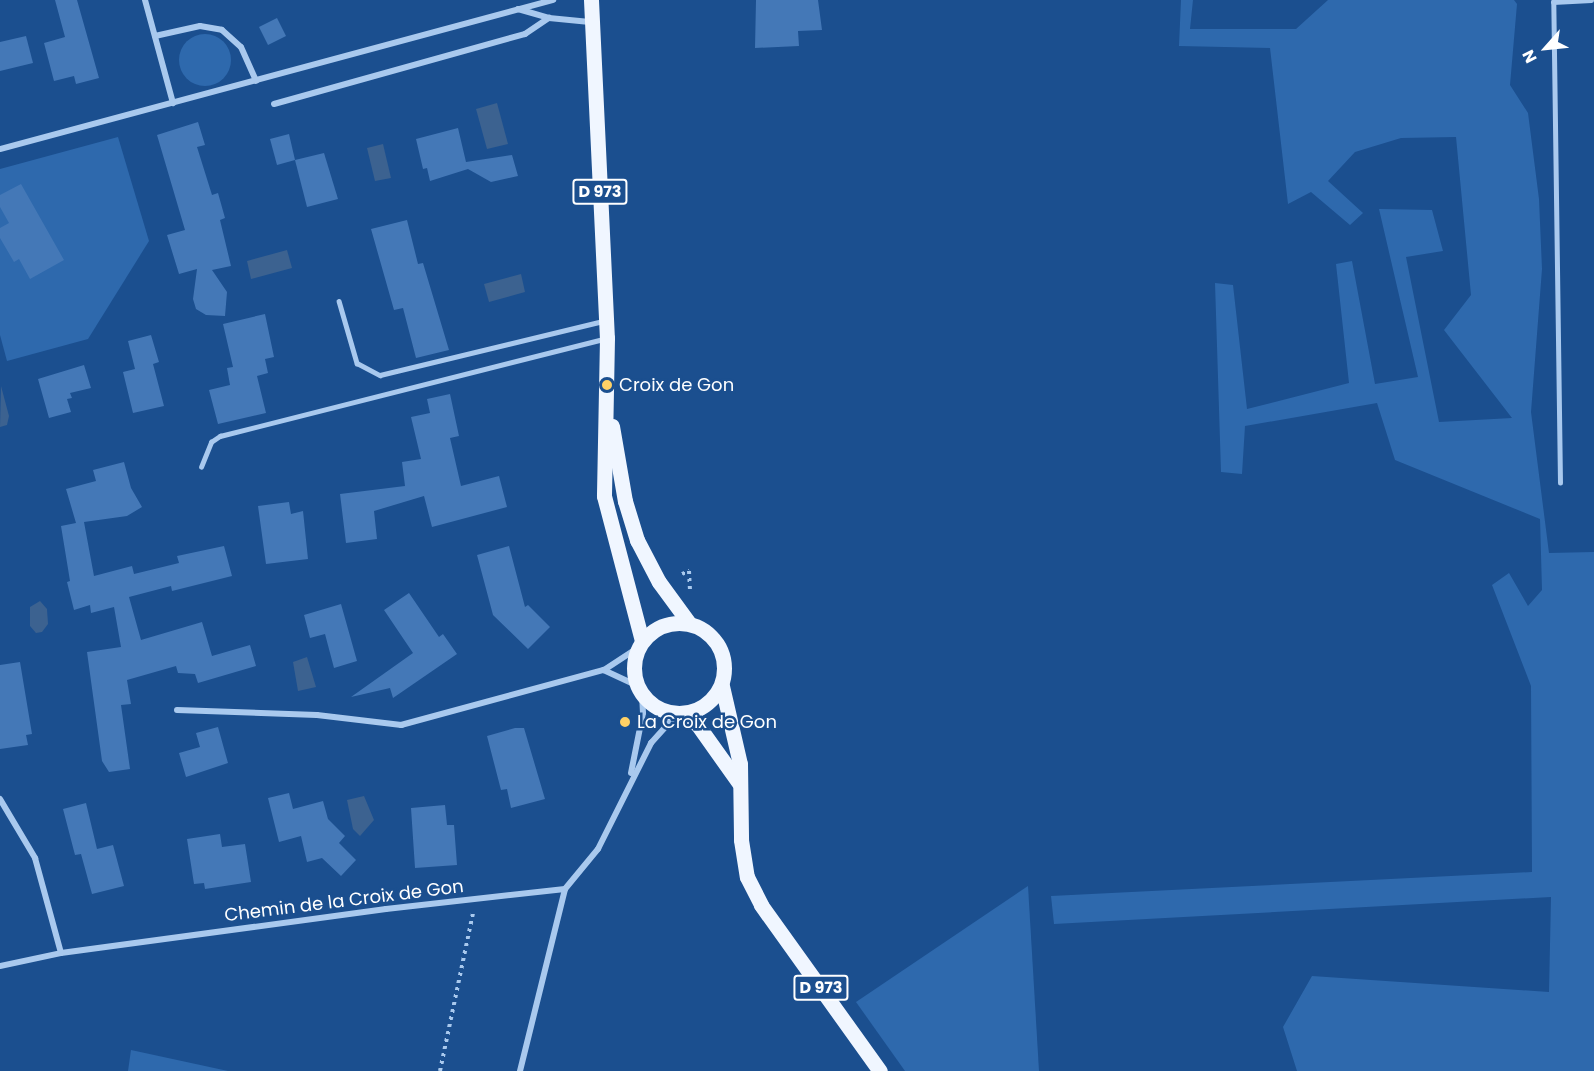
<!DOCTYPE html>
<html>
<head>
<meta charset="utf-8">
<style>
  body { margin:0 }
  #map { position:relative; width:1594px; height:1071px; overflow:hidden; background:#1b4f8f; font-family:Poppins,sans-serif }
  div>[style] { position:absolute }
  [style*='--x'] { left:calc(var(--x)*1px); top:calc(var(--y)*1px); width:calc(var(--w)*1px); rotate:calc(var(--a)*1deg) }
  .green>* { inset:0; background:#2e69ad }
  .round { border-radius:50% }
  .water>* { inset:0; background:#3c6290 }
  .building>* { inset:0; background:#4478b7 }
  .path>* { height:4px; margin-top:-2px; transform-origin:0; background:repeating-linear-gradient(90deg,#a9c9ee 0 3px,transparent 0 7.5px) }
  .service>* { height:4.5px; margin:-2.25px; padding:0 2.25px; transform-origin:2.25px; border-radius:2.25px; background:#a9c9ee }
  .minor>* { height:6px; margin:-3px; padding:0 3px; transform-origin:3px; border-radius:3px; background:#a9c9ee }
  .primary>* { height:15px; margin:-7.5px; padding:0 7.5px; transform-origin:7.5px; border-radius:7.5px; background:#f0f6ff }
  .primary>.ring { margin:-7.5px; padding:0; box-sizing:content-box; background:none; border:15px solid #f0f6ff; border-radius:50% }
  .dots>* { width:16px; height:16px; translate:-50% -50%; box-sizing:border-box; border:3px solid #1b4f8f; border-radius:50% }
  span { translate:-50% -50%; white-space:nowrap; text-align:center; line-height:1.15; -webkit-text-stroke:5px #1b4f8f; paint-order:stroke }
  .shield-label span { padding:2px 4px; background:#1b4f8f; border:2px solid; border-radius:4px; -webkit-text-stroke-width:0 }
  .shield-label { font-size:16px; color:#fff; font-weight:700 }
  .poi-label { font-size:18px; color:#fff }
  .left { translate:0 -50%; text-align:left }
  .street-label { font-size:18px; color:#fff }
  .north { position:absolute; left:1516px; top:18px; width:60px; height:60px; -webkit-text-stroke:4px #1b4f8f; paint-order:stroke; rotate:243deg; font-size:16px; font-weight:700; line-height:24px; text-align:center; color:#fff }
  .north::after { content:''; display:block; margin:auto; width:21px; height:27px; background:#fff; clip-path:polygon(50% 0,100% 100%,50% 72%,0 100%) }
</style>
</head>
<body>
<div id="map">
  <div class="green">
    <div style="clip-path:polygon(1181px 0,1193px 0,1190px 29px,1296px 29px,1328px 0,1514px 0,1517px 4px,1510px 85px,1528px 113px,1539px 199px,1542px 269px,1531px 412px,1549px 553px,1594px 552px,1594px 1071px,1297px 1071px,1283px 1027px,1312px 976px,1549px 992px,1551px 897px,1054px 924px,1051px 896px,1532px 872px,1531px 686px,1492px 585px,1509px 573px,1528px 606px,1542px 590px,1540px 519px,1395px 460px,1377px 403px,1245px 426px,1242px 474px,1221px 472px,1215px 283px,1233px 285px,1247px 409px,1349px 383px,1336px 264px,1352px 261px,1375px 384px,1418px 377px,1379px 209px,1432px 210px,1443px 251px,1406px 257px,1439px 422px,1512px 418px,1444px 330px,1471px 295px,1456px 137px,1401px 138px,1355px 152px,1328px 181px,1363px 213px,1350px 225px,1311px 192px,1288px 204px,1270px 48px,1179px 46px)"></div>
    <div class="round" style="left:179px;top:34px;width:52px;height:52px"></div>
    <div style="clip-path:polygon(118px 137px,149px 241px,88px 339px,7px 361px,0 335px,0 169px)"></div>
    <div style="clip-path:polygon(1028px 886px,1039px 1071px,905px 1071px,856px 1002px)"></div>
    <div style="clip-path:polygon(131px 1050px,228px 1071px,128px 1071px)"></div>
  </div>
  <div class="water">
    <div style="clip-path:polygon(497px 103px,508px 144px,487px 149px,476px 109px)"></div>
    <div style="clip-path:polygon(383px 144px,391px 178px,375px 181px,367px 148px)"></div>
    <div style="clip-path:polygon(287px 250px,292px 268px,251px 279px,247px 261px)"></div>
    <div style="clip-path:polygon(521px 274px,525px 292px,489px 302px,484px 284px)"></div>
    <div style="clip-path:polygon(1px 386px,9px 416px,7px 425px,0 427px)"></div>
    <div style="clip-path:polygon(40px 601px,47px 609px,48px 624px,42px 632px,36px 633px,30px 626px,30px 607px)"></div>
    <div style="clip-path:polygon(307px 657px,316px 687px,298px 691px,293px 662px)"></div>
    <div style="clip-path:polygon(364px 796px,374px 820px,360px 836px,353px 829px,347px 800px)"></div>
  </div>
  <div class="building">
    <div style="clip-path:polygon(55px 0,77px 0,99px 78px,76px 84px,74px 76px,54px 81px,44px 43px,65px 37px)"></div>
    <div style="clip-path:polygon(756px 0,818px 0,822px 30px,798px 31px,799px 46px,755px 48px)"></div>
    <div style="clip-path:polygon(277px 18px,286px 36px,268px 45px,259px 27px)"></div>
    <div style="clip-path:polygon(26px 36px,33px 63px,0 71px,0 42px)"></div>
    <div style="clip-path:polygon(198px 122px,205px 145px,197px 147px,212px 195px,218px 193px,225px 218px,220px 220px,231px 266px,212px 270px,227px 292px,225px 316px,206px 315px,196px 309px,193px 299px,197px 269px,179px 274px,167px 235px,185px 230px,157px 135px)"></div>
    <div style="clip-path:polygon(458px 128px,466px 162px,512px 155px,518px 176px,491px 182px,468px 169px,430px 181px,427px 168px,423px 169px,416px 139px)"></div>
    <div style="clip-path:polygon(289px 134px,295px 160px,277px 165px,270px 139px)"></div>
    <div style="clip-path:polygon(324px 153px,338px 199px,307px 207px,295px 160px)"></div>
    <div style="clip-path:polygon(21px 184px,64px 260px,30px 279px,19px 259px,14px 262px,0 238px,0 228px,9px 223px,0 207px,0 195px)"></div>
    <div style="clip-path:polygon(407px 220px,418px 264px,423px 263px,449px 350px,416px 358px,403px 308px,394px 310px,371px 229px)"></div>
    <div style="clip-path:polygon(265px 314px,274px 357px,265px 359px,268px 373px,257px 376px,266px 413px,218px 424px,209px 390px,230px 385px,227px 368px,233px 367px,223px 324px)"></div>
    <div style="clip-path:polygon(151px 335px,159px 362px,153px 364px,164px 406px,133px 413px,123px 372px,135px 369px,128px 341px)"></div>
    <div style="clip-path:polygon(84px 365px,91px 388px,70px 393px,72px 398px,67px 399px,71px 412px,49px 418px,38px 379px)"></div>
    <div style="clip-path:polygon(450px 394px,459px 436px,450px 438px,461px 486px,499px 476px,507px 507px,432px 527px,424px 496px,374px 511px,377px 539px,346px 543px,340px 494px,405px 486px,402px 462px,421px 459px,411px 417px,430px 413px,427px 399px)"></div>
    <div style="clip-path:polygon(124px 462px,131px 488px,142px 507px,127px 516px,84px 522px,94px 576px,132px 566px,134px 574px,179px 563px,177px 556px,224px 546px,232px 576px,172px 591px,171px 586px,129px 597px,141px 640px,202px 622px,212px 656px,250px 645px,256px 666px,198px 683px,195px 674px,178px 673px,176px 666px,127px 680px,131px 704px,121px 705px,130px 769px,109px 772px,102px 761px,87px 652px,121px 647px,114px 607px,91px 613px,90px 605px,74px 610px,67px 582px,70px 581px,61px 526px,76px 523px,66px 489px,96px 481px,93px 470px)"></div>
    <div style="clip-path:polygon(289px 502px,291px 514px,303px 511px,308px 559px,266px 564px,258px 506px)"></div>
    <div style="clip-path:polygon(509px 546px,525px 607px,528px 605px,550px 627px,528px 649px,493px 615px,477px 555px)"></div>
    <div style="clip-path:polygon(409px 593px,439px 637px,443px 634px,457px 654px,393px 698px,390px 688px,351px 697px,413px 653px,384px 610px)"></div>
    <div style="clip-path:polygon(341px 604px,357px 661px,334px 668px,325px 634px,310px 638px,304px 615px)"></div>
    <div style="clip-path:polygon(20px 662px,32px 734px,26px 735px,28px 745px,0 749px,0 665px)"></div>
    <div style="clip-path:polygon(218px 727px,228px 763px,186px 777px,179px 753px,200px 747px,196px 733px)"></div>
    <div style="clip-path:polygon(515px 728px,524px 728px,545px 799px,511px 808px,507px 789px,501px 790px,487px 736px)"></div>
    <div style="clip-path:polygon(289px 793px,293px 809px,323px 801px,328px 819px,345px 836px,339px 843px,356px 860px,341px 876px,322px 858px,307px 862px,301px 836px,279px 842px,268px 798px)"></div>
    <div style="clip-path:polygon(86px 803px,97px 849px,113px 845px,124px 886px,92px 894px,81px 854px,75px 855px,63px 809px)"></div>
    <div style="clip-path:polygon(445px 805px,447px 825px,454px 825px,457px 865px,415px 868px,411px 808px)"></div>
    <div style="clip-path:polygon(220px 834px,222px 847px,245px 844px,251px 882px,205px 889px,204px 883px,194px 884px,187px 839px)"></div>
  </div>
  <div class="path">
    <div style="--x:682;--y:574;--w:8;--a:-23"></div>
    <div style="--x:689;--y:571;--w:19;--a:87"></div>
    <div style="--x:440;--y:1071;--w:161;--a:-78.2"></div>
  </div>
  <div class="service">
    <div style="--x:339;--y:301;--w:65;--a:73.8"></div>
    <div style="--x:357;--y:363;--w:26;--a:28"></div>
    <div style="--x:380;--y:375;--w:229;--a:-13.6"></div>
    <div style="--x:201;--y:467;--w:27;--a:-68"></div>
    <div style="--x:211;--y:442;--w:11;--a:-34"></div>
    <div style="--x:220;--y:436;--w:395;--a:-14.2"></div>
    <div style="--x:1560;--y:483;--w:481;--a:-90.8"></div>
    <div style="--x:1553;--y:2;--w:38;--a:-3"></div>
  </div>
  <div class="minor">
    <div style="--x:145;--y:0;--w:107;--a:74.8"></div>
    <div style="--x:518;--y:9;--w:32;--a:16"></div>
    <div style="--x:549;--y:18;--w:41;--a:5.6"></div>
    <div style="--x:155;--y:36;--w:46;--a:-12.5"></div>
    <div style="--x:200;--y:26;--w:22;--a:10"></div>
    <div style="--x:222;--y:30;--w:25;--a:42"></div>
    <div style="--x:241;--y:47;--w:37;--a:66"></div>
    <div style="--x:274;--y:104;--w:261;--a:-15.6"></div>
    <div style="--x:525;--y:34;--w:29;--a:-34"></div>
    <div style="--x:0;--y:149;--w:573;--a:-15.08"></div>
    <div style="--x:638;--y:686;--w:38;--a:-155"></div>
    <div style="--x:604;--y:670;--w:42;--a:-33.3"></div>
    <div style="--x:177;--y:710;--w:140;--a:2"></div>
    <div style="--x:317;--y:715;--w:85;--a:6.8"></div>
    <div style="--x:401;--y:725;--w:210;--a:-15.2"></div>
    <div style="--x:631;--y:773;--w:61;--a:-78.7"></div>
    <div style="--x:643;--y:713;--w:20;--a:-93"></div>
    <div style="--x:0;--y:799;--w:69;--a:59.3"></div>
    <div style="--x:35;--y:858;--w:98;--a:74.7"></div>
    <div style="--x:0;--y:966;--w:62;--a:-12"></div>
    <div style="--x:61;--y:953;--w:328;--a:-7.7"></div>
    <div style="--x:386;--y:909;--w:180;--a:-6.4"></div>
    <div style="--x:565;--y:889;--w:52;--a:-50.5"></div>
    <div style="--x:598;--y:849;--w:119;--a:-63.4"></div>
    <div style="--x:651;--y:743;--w:40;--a:-48"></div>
    <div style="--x:520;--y:1071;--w:187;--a:-76.1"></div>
  </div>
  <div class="primary">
    <div style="--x:591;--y:0;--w:338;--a:87.3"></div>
    <div style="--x:607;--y:338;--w:158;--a:91.1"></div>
    <div style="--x:604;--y:496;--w:150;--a:75.3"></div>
    <div style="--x:612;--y:426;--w:76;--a:80.2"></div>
    <div style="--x:625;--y:501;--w:41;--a:72.9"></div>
    <div style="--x:637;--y:540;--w:47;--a:62.4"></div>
    <div style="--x:659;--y:582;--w:51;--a:53.8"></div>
    <div class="ring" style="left:634px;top:623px;width:75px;height:75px"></div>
    <div style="--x:722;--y:686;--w:80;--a:77"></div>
    <div style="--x:740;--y:764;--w:76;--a:89.2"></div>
    <div style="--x:741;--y:840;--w:37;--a:81"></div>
    <div style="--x:747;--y:877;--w:31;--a:63"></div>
    <div style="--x:761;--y:905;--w:204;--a:54.4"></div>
    <div style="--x:680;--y:713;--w:20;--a:33"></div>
    <div style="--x:697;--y:724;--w:72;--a:54.6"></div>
  </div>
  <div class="dots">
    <div style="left:607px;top:385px;background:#ffd166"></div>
    <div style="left:625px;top:722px;background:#ffd166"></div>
  </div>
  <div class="shield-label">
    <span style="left:600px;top:192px">D 973</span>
    <span style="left:821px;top:988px">D 973</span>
  </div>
  <div class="poi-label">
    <span class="left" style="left:619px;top:385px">Croix de Gon</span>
    <span class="left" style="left:637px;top:722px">La Croix de Gon</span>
  </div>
  <div class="street-label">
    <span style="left:344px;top:901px;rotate:-7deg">Chemin de la Croix de Gon</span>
  </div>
  <div class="north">N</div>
</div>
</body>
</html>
